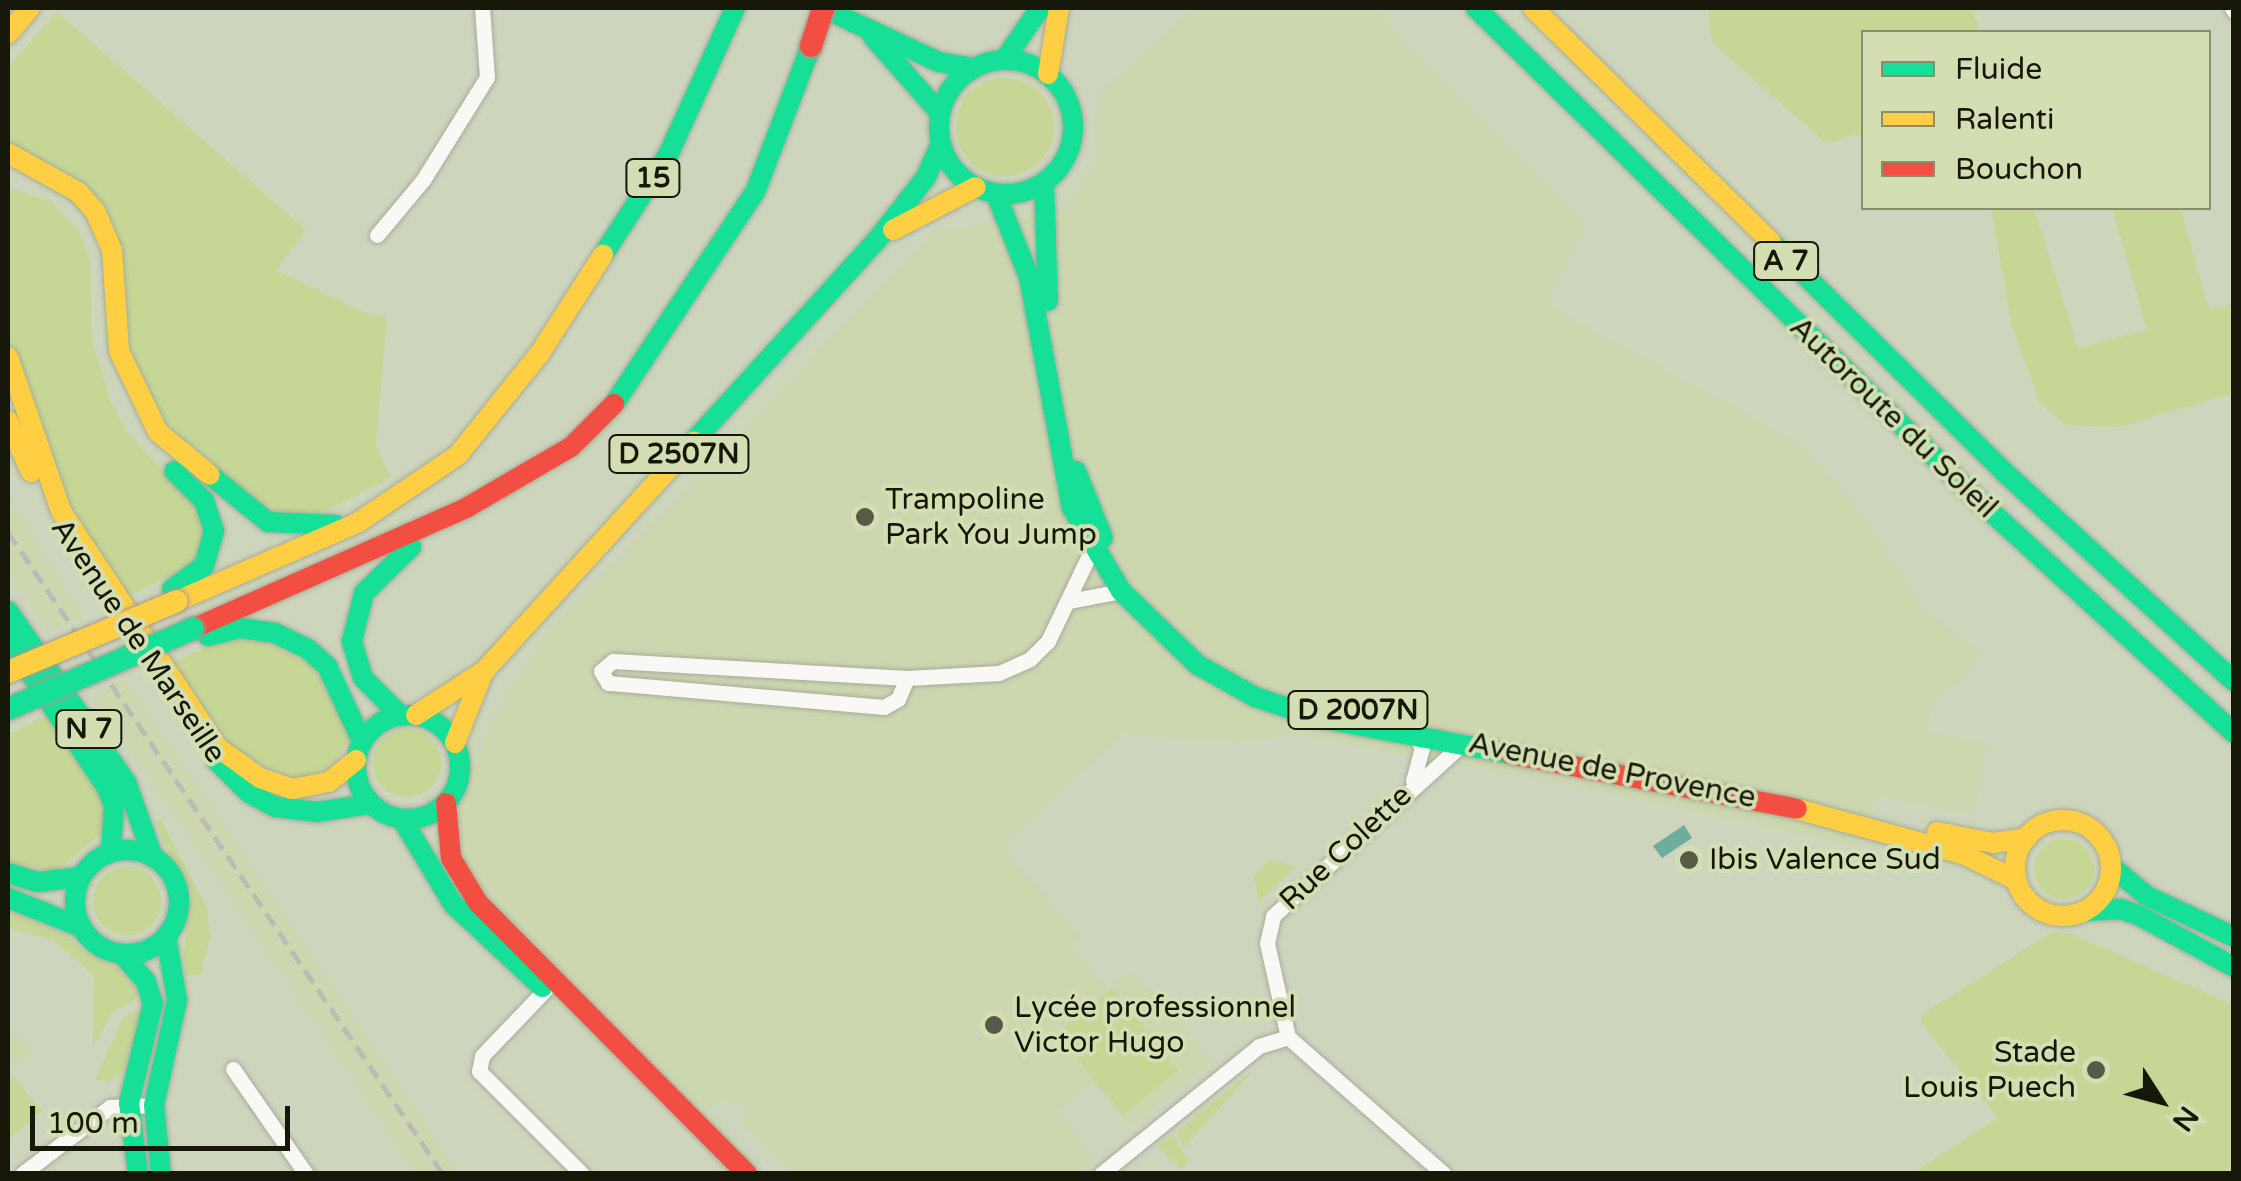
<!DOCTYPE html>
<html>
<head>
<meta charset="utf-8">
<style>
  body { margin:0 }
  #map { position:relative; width:2241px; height:1181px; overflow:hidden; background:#ced5bd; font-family:"Varela Round",sans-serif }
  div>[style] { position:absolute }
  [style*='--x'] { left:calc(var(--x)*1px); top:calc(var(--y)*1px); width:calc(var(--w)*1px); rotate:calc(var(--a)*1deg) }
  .built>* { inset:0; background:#ccd7b0 }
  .green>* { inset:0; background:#c5d695 }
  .round { border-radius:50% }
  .water>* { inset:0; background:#6cad9b }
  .roads { filter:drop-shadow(0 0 2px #a6ac99) drop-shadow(0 0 2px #a6ac99) }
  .street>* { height:15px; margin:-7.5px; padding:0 7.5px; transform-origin:7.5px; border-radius:7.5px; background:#f8f9f5 }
  .fast>* { height:20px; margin:-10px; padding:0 10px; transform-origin:10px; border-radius:10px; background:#16e098 }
  .fast>.ring { margin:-10px; padding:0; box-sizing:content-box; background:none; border:20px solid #16e098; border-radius:50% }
  .slow>* { height:20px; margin:-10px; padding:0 10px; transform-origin:10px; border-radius:10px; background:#ffcf43 }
  .slow>.ring { margin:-10px; padding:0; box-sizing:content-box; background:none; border:20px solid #ffcf43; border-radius:50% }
  .jam>* { height:20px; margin:-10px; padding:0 10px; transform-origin:10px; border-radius:10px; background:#f24e42 }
  .rail>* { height:5px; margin-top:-2.5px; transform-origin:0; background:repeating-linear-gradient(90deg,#babcb5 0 15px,transparent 0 23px) }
  .bridges { filter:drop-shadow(0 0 2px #a29c93) drop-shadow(0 0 2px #a29c93) }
  .fast-bridge>* { height:22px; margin:-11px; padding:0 11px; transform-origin:11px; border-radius:11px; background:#16e098 }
  .slow-bridge>* { height:22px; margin:-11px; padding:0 11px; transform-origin:11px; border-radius:11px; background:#ffcf43 }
  .jam-bridge>* { height:22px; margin:-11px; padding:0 11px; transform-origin:11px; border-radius:11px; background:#f24e42 }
  .dots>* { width:28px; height:28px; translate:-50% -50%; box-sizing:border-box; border:5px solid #d3dfb3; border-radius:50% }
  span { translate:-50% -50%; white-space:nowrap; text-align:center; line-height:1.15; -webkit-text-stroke:8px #d3dfb3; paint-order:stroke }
  .shield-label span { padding:2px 8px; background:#d3dfb3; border:2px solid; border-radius:8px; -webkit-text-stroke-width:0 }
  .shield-label { font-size:28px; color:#151808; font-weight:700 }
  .street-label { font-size:30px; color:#151808 }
  .poi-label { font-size:30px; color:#151808 }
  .left { translate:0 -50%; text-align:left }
  .right { translate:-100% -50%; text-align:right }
  .frame { position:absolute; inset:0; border:10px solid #151808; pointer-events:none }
  .legend { position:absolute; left:1861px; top:30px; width:350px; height:180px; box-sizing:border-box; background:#d3dfb3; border:2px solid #878f6f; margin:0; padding:12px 18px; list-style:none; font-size:30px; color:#151808 }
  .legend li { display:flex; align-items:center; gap:20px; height:50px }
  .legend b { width:50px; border:2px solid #878f6f }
  .north { position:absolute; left:2111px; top:1051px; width:100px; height:100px; -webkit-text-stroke:8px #d3dfb3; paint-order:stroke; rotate:126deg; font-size:28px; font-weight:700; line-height:40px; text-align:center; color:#151808 }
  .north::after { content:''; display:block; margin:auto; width:35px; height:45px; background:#151808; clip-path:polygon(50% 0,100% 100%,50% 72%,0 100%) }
  .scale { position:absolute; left:30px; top:1106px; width:260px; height:45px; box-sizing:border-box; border:5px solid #151808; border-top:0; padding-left:12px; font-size:30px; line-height:35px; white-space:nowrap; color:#151808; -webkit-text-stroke:8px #d3dfb3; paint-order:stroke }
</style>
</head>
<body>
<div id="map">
  <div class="built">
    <div style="clip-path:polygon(1194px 8px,1374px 8px,1587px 223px,1546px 303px,1794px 439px,1846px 492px,1926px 610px,1981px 653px,1963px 680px,1932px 700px,1928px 731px,1988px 742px,1976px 805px,1969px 815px,1877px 796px,1858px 847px,1567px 784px,1292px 734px,1239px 743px,1122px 734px,1003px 847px,1081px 936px,1071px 945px,1107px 988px,1131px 969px,1214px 1061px,1131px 1128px,1092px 1082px,1058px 1111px,1096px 1158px,1078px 1174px,792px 1173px,739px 1121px,747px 1113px,737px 1101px,731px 1105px,724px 1098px,705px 1115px,485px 892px,466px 862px,459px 811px,490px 720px,548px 631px,936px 230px,1060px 213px,1096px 166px,1100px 92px)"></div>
    <div style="clip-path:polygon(8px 493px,75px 603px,84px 617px,50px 632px,8px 570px)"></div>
    <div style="clip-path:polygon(126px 679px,283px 911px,459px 1173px,416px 1173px,92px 694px)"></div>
    <div style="clip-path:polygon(8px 1020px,33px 1052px,15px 1067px,8px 1062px)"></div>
  </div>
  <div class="green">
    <div style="clip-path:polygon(1708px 8px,1972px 8px,1980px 32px,1864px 32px,1863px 133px,1826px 143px,1712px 42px)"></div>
    <div style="clip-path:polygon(57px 12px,306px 230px,276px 270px,371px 316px,387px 315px,376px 446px,391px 477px,332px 508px,302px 518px,283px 515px,253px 501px,176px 438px,131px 366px,122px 255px,8px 140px,8px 67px)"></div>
    <div class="round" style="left:956px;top:78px;width:98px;height:98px"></div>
    <div style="clip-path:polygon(8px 188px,51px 201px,79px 231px,90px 260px,92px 341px,111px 402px,127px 432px,188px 496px,205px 529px,194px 562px,124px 600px,66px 506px,8px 340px)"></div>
    <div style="clip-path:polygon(1991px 208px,2034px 208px,2078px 348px,2147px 330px,2112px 208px,2180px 208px,2209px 310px,2233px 304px,2233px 393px,2119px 427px,2066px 425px,2040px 403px,2012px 326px)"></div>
    <div style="clip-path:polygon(251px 636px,312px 664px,350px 737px,333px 769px,293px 780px,233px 751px,169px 664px,225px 639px)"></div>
    <div style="clip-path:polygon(50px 713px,103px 804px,101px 834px,55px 871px,8px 863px,8px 735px)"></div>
    <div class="round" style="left:373px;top:729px;width:68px;height:68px"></div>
    <div style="clip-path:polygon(161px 820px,207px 908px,210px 936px,201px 975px,187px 976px,183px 959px,192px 891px,163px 842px,156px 821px)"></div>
    <div class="round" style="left:2034px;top:839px;width:60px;height:60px"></div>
    <div style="clip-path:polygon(1271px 859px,1295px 867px,1259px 902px,1254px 875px)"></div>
    <div class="round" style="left:93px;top:867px;width:68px;height:68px"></div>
    <div style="clip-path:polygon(8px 910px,68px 936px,87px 954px,119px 969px,136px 988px,139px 997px,112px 1012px,93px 1048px,94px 975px,53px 940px,8px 927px)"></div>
    <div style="clip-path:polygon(2052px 932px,2072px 934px,2233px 1005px,2233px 1173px,1913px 1173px,1998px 1118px,1921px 1022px,1923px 1014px)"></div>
    <div style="clip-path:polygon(1112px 988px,1178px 1070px,1123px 1115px,1057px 1033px)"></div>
    <div style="clip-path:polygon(134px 1011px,140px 1011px,140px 1021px,124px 1071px,108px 1082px,95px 1079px,123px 1019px)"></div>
    <div style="clip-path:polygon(1250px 1072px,1251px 1073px,1183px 1148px,1177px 1132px)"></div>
    <div style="clip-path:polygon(13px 1076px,42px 1111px,8px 1140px,8px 1080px)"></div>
    <div style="clip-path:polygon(1173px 1135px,1189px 1161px,1182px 1169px,1157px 1146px)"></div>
  </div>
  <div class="water">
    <div style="clip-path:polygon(1684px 825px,1692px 838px,1662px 858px,1653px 846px)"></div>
  </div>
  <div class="roads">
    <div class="street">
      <div style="--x:2232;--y:8;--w:4;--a:56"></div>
      <div style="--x:377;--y:235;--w:72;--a:-50.1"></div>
      <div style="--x:423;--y:180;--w:121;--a:-58.1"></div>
      <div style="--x:487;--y:77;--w:69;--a:-94.1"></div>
      <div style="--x:1069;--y:601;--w:53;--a:-10.9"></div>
      <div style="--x:907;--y:678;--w:23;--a:113"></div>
      <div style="--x:898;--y:699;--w:16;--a:150"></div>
      <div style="--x:884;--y:707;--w:277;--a:-175"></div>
      <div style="--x:608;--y:683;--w:14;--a:-120"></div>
      <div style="--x:601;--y:671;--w:16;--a:-40"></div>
      <div style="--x:613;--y:661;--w:294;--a:3.3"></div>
      <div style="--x:907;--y:678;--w:92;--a:-3.1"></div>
      <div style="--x:999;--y:673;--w:34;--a:-24"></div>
      <div style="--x:1030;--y:659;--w:25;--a:-45"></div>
      <div style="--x:1048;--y:641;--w:102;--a:-64.4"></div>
      <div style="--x:1413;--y:781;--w:34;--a:-75"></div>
      <div style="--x:1422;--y:748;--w:15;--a:-118"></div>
      <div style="--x:545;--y:990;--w:91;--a:133.7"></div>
      <div style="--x:482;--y:1056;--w:15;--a:101"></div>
      <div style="--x:479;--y:1071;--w:146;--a:45"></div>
      <div style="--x:1288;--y:1037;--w:96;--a:-102.6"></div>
      <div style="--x:1267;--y:943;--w:28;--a:-77"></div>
      <div style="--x:1273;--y:916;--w:256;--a:-42.3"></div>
      <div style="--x:1288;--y:1037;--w:208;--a:41.3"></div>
      <div style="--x:233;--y:1069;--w:128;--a:55.2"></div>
      <div style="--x:22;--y:1174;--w:111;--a:-37.3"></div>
      <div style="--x:110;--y:1107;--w:44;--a:-2.6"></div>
      <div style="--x:1101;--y:1174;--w:203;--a:-39"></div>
      <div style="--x:1259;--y:1046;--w:30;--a:-17"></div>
    </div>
    <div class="fast">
      <div style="--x:823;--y:8;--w:128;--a:25"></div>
      <div style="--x:939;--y:62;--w:35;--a:10"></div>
      <div style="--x:1476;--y:8;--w:703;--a:44.42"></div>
      <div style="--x:1978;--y:500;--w:346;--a:42.3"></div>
      <div style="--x:873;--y:37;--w:101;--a:48.6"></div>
      <div style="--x:1005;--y:59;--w:62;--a:-55.5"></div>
      <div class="ring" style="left:939px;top:60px;width:114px;height:114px"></div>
      <div style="--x:1044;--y:182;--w:119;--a:88.1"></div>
      <div style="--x:996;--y:194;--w:89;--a:68.3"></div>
      <div style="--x:1029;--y:277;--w:235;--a:79.5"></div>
      <div style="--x:1072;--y:508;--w:96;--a:59.4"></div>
      <div style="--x:1121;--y:591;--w:107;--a:43.9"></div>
      <div style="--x:1198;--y:665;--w:65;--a:29.3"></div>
      <div style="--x:1255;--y:697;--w:63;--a:18.4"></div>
      <div style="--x:1315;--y:717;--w:198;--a:10.7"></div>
      <div style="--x:1771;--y:242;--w:326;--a:44.6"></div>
      <div style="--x:2003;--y:471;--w:312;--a:42.3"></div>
      <div style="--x:603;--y:255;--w:121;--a:-57.1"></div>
      <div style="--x:669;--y:153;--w:159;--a:-65.5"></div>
      <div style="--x:614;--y:404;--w:257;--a:-56.4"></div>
      <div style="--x:756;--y:190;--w:154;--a:-69.1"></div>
      <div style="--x:694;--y:441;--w:272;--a:-47.7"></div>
      <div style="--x:877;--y:240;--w:80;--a:-52.1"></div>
      <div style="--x:926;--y:177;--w:36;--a:-66"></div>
      <div style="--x:1076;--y:471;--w:72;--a:68.1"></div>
      <div style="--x:210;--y:475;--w:75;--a:39"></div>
      <div style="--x:268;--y:522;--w:68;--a:2.5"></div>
      <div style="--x:172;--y:589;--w:39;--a:-36"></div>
      <div style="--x:204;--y:566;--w:36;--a:-74"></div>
      <div style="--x:214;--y:531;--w:32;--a:-108"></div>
      <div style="--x:204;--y:501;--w:42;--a:-135"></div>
      <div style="--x:8;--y:611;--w:208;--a:55.4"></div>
      <div style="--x:126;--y:782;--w:80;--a:70.2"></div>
      <div style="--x:208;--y:636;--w:33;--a:-14"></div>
      <div style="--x:240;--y:628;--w:35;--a:8"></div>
      <div style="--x:275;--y:633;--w:37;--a:26"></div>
      <div style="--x:308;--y:649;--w:25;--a:42"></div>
      <div style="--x:327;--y:666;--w:83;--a:65"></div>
      <div style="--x:8;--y:640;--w:178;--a:56.2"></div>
      <div style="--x:107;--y:788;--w:18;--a:68"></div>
      <div style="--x:114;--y:805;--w:47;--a:93.7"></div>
      <div class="ring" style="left:356px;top:715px;width:84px;height:84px"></div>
      <div style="--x:400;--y:715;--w:52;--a:-135"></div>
      <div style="--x:363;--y:678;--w:39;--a:-107"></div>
      <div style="--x:352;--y:641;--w:49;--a:-76"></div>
      <div style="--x:364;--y:593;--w:66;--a:-44.4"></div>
      <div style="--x:216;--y:760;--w:47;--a:45"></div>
      <div style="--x:249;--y:793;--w:30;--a:28"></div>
      <div style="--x:275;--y:807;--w:42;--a:6.8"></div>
      <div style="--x:317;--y:812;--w:55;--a:-8.4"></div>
      <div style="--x:402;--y:819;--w:99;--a:59"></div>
      <div style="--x:453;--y:904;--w:122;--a:43"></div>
      <div class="ring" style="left:75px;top:850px;width:84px;height:84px"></div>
      <div style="--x:2111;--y:866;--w:47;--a:39.8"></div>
      <div style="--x:2147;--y:896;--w:96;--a:25.2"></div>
      <div style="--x:8;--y:873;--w:31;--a:17"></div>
      <div style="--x:38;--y:882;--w:43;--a:-6.6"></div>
      <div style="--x:8;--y:898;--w:79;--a:21.7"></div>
      <div style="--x:2086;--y:911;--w:35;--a:-3"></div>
      <div style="--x:2121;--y:909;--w:20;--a:20"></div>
      <div style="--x:2140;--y:916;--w:107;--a:28.5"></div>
      <div style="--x:122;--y:954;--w:37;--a:49"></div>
      <div style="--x:146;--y:982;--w:22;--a:72"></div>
      <div style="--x:153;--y:1003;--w:103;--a:103.5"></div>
      <div style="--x:129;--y:1103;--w:72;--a:82.8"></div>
      <div style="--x:161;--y:1174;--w:69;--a:-95.8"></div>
      <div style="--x:154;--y:1105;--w:107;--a:-77.6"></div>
      <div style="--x:177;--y:1000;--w:65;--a:-99.8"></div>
    </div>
    <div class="slow">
      <div style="--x:1533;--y:8;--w:334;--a:44.5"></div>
      <div style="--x:8;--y:34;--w:34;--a:-50"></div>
      <div style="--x:1048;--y:74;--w:67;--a:-80.5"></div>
      <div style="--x:8;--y:153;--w:80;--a:29.1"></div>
      <div style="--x:78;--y:192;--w:25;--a:48"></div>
      <div style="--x:95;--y:211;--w:43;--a:66.4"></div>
      <div style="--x:112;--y:250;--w:101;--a:86"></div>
      <div style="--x:119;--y:351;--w:90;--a:64.3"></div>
      <div style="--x:158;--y:432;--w:67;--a:39.6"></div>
      <div style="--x:893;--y:230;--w:93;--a:-27.4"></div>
      <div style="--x:8;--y:357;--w:163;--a:71"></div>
      <div style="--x:61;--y:511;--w:283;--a:56.5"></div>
      <div style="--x:217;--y:747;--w:53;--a:35.8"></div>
      <div style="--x:260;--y:778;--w:34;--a:19"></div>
      <div style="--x:292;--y:789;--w:38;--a:-11"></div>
      <div style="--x:329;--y:782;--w:35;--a:-39"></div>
      <div style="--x:8;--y:421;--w:56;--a:65.7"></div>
      <div style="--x:177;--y:601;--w:196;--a:-23.4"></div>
      <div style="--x:357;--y:523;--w:122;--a:-34"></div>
      <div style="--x:458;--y:455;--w:131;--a:-51.2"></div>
      <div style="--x:540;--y:353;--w:117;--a:-57.3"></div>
      <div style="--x:416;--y:715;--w:81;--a:-32.9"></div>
      <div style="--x:484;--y:671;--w:311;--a:-47.6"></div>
      <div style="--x:455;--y:743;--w:73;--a:-68.3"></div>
      <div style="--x:1797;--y:809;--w:172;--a:15.2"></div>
      <div style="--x:1963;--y:854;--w:59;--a:26.1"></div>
      <div class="ring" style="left:2015px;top:820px;width:76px;height:76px"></div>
      <div style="--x:1937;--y:832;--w:57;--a:11.1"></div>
      <div style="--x:1993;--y:843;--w:34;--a:-8"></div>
    </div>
    <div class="jam">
      <div style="--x:192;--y:629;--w:300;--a:-23.8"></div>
      <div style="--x:466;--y:508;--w:121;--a:-30.2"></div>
      <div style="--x:571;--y:447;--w:61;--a:-45"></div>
      <div style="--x:1510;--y:754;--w:292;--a:10.8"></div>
      <div style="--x:446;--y:803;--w:55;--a:84.8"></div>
      <div style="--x:451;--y:858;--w:52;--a:59"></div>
      <div style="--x:478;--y:903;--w:382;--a:45.2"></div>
    </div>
  </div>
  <div class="rail">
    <div style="--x:8;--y:532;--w:775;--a:55.88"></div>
  </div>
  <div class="bridges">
    <div class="fast-bridge">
      <div style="--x:8;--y:709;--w:201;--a:-23.5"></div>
    </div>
    <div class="slow-bridge">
      <div style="--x:8;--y:672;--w:183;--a:-22.8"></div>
    </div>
    <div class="jam-bridge">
      <div style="--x:811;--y:46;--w:40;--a:-72"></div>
    </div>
  </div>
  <div class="dots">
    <div style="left:865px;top:517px;background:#565a47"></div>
    <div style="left:1689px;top:860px;background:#565a47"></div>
    <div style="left:994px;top:1025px;background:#565a47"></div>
    <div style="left:2096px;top:1070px;background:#565a47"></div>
  </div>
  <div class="shield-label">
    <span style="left:653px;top:178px">15</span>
    <span style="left:1786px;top:261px">A 7</span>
    <span style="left:679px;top:454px">D 2507N</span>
    <span style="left:1358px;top:710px">D 2007N</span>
    <span style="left:89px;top:729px">N 7</span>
  </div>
  <div class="street-label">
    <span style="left:1893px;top:418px;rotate:44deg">Autoroute du Soleil</span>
    <span style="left:138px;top:641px;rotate:56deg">Avenue de Marseille</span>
    <span style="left:1612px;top:771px;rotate:11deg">Avenue de Provence</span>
    <span style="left:1346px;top:848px;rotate:-43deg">Rue Colette</span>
  </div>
  <div class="poi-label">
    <span class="left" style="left:885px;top:517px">Trampoline<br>Park You Jump</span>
    <span class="left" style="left:1709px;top:860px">Ibis Valence Sud</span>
    <span class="left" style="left:1014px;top:1025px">Lycée professionnel<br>Victor Hugo</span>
    <span class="right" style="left:2076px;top:1070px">Stade<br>Louis Puech</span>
  </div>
  <div class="frame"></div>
  <ul class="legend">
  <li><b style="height:12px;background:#16e098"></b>Fluide</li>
  <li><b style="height:12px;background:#ffcf43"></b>Ralenti</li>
  <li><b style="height:12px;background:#f24e42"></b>Bouchon</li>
  </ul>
  <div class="north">N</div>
  <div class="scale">100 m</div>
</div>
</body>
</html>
